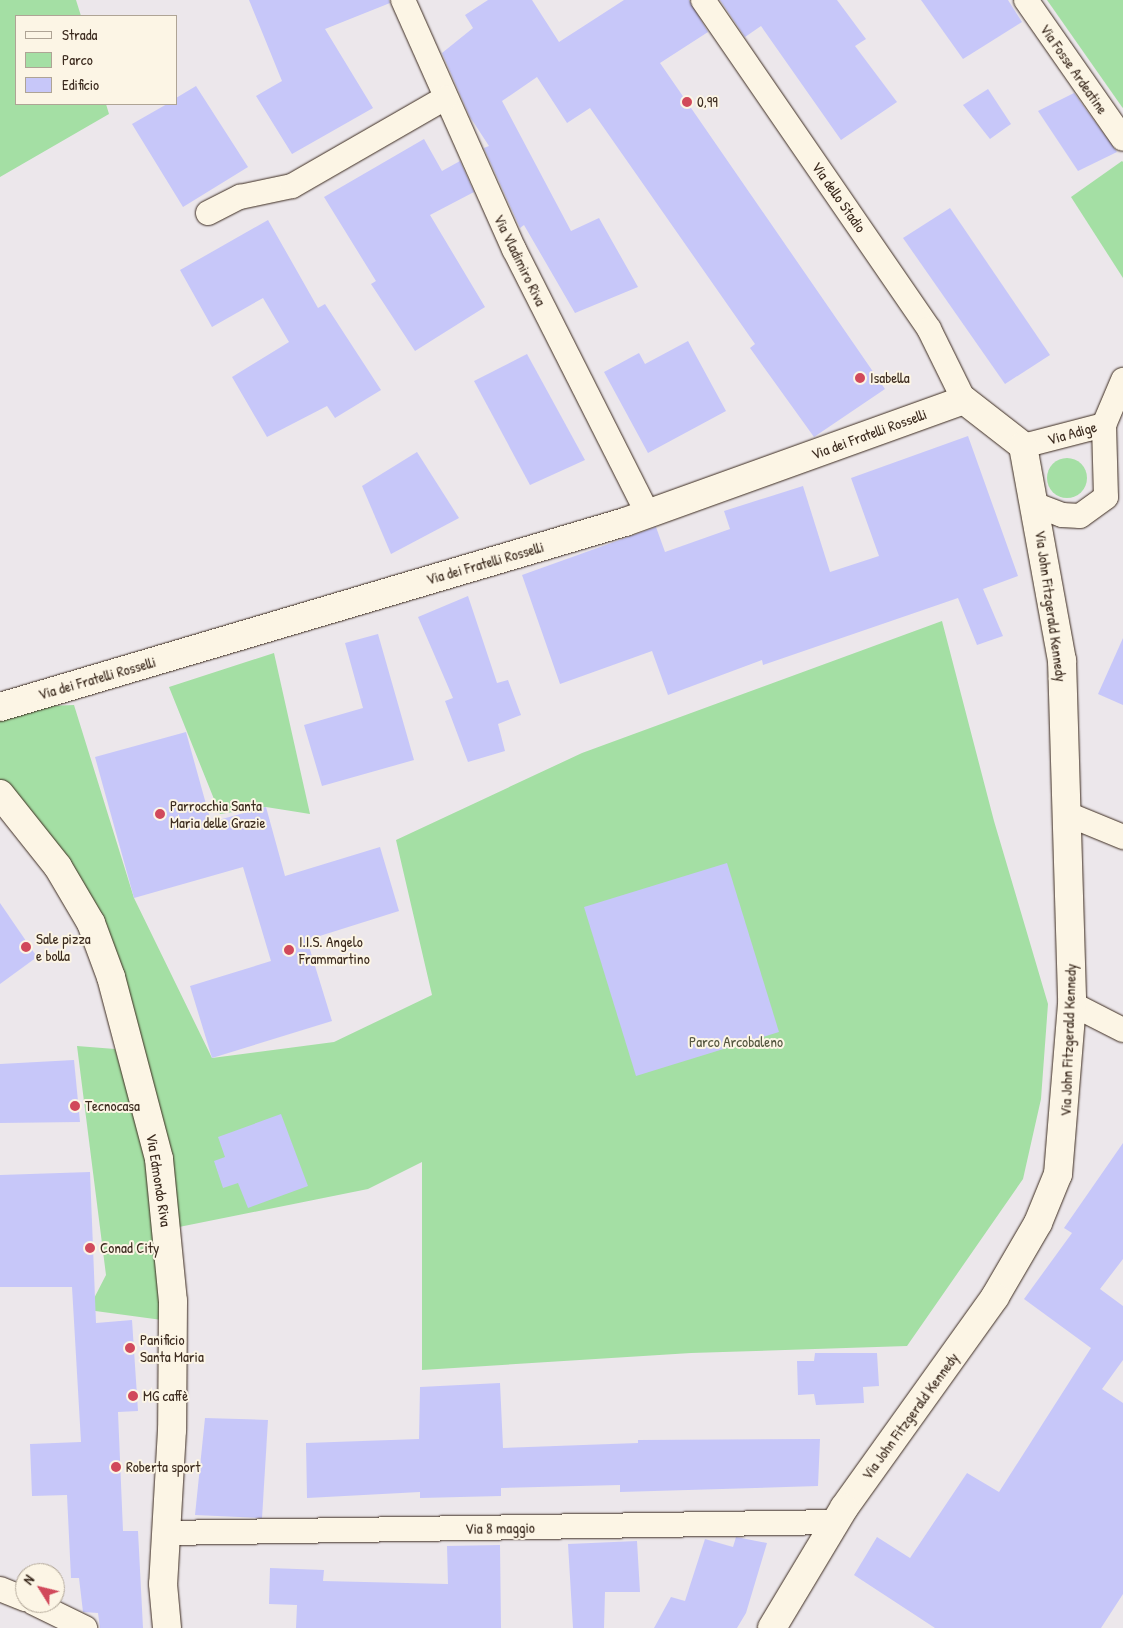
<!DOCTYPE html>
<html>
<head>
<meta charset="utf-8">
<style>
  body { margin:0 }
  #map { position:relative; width:1123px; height:1628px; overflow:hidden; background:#ece7eb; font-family:"Patrick Hand",sans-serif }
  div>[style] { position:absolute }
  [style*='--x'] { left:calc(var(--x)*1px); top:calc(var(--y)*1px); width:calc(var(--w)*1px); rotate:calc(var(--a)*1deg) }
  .green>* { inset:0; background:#a4dfa4 }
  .round { border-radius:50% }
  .building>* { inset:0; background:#c7c7f9 }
  .roads { filter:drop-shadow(0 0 1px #3b2a1e) drop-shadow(0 0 1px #3b2a1e) }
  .minor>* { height:24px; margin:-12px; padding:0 12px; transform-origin:12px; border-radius:12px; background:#fcf5e5 }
  .tertiary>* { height:28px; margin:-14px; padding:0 14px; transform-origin:14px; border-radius:14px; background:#fcf5e5 }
  .dots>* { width:14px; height:14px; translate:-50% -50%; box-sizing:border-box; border:2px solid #fcf5e5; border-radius:50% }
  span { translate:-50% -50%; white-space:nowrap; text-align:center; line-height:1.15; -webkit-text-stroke:4px #fcf5e5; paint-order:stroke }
  .street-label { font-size:15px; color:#3b2a1e }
  .poi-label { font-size:15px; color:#3b2a1e }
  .left { translate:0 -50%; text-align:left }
  .park-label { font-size:15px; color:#555740 }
  .legend { position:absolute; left:15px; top:15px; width:162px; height:90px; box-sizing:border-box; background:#fcf5e5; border:1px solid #afa495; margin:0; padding:6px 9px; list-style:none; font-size:15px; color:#3b2a1e }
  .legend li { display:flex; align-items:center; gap:10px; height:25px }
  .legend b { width:25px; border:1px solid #afa495 }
  .north { position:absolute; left:15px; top:1563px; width:50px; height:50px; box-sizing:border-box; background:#fcf5e5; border:1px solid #afa495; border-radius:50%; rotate:306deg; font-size:14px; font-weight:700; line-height:20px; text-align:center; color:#3b2a1e }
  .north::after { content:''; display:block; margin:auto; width:18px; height:22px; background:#d1495b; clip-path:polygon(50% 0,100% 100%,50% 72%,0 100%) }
</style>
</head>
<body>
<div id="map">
  <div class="green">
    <div style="clip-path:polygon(0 0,76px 0,81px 16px,16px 16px,16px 104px,106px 104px,109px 114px,0 177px)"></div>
    <div style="clip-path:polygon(1047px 0,1123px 0,1123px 108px,1122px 107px)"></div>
    <div style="clip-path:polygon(1122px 161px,1123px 162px,1123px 278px,1071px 197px)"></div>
    <div class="round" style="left:1047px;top:458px;width:40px;height:40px"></div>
    <div style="clip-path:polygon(942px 621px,994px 821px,1048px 1004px,1041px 1099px,1023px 1179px,907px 1346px,691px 1353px,422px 1370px,422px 1162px,368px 1189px,179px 1227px,68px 867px,0 792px,0 708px,74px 705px,134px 898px,212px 1058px,334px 1042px,432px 995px,396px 840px,582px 753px)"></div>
    <div style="clip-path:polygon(274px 653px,310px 814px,266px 807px,220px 814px,169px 687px)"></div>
    <div style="clip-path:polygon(77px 1046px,115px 1049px,156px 1192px,162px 1320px,88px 1310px,106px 1275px)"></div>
  </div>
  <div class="building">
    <div style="clip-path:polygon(249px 0,389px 0,390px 3px,325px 29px,373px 108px,292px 154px,256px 96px,282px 81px)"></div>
    <div style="clip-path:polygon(488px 0,532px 0,559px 42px,624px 0,689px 0,708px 32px,660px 63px,885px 389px,814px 437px,750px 348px,755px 344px,590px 108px,567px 123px,537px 77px,502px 101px,571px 231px,599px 218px,638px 287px,575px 313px,524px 225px,520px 228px,484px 148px,489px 146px,470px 117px,442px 53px,473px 28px,465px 15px)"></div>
    <div style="clip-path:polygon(720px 0,837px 0,866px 39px,855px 46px,897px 102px,841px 140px,761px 26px,745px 37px)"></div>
    <div style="clip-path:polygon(921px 0,1008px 0,1022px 22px,963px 59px)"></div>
    <div style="clip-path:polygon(196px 86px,248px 167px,183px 207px,132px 124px,167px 104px,176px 104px,176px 98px)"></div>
    <div style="clip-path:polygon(988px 89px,1011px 124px,990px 139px,963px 105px)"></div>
    <div style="clip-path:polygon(1074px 93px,1117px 152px,1078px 171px,1038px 111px)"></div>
    <div style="clip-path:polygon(424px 139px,442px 171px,460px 161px,474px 192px,430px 215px,485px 307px,415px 351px,371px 284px,376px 281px,324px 197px)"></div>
    <div style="clip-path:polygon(950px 208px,1050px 355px,1005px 384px,903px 238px)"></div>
    <div style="clip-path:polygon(268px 220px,318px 308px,325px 304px,381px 390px,335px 418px,327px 406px,267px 437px,232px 377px,289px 342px,263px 298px,212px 327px,180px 270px)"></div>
    <div style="clip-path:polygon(688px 341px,726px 411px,648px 453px,604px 372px,639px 353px,645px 364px)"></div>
    <div style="clip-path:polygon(527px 354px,585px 460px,530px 485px,474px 381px)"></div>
    <div style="clip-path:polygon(968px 436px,1018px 576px,983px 589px,1003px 636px,977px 645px,958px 598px,763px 665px,762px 660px,668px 695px,652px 651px,560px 684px,522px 575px,656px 527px,665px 552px,730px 529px,724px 511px,803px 486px,830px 572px,879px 556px,851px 478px)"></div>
    <div style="clip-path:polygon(417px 452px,459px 518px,391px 554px,362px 486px)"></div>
    <div style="clip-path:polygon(468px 596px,497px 683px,508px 680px,521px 715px,498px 724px,505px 751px,468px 762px,445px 701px,453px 698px,418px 617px)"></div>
    <div style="clip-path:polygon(378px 634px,414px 760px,322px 786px,304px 725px,363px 708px,345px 643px)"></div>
    <div style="clip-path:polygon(1123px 638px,1123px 705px,1098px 694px)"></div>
    <div style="clip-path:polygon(186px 732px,211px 822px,266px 807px,285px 876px,380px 847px,399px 911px,307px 940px,332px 1021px,212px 1058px,190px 986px,271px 961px,243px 867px,134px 898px,95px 757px)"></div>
    <div style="clip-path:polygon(727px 863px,779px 1032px,636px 1076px,584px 907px)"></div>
    <div style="clip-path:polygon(0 903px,37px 957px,0 984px)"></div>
    <div style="clip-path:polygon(74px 1060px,80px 1122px,0 1123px,0 1064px)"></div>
    <div style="clip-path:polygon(281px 1114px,308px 1186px,248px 1208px,238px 1183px,223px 1188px,214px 1161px,225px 1157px,218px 1137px)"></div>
    <div style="clip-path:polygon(1123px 1143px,1123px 1259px,1100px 1289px,1123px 1306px,1123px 1360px,1102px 1389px,1123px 1403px,1123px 1594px,1101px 1628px,935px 1628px,854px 1575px,877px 1537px,910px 1558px,967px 1473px,999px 1492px,1091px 1348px,1024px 1299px,1072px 1233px,1064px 1228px)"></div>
    <div style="clip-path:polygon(90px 1172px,96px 1323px,132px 1320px,138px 1411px,118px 1412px,123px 1531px,138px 1531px,143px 1628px,100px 1628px,98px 1613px,83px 1612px,79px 1578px,71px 1578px,67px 1495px,32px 1496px,30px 1444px,81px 1442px,72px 1287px,0 1287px,0 1175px)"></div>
    <div style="clip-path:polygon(815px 1353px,877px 1353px,879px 1386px,863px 1387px,864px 1403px,816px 1405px,814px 1394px,798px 1395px,797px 1361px,814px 1361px)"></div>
    <div style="clip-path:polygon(500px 1383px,503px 1448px,638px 1443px,638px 1440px,820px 1439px,818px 1486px,620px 1492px,620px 1485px,501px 1488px,501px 1496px,420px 1498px,420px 1492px,307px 1498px,306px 1443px,419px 1439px,420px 1387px)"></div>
    <div style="clip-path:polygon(205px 1418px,268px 1420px,262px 1518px,195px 1515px)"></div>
    <div style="clip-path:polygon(736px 1537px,767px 1543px,746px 1613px,737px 1628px,654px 1628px,671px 1597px,685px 1601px,705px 1539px,733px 1547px)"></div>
    <div style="clip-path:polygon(637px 1541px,640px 1592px,605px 1592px,604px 1628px,573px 1628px,568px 1544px)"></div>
    <div style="clip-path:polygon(500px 1545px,501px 1628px,296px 1628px,297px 1605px,269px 1604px,270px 1568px,324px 1570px,323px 1581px,448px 1584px,447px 1546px)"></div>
  </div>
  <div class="roads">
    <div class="minor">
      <div style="--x:403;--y:0;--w:273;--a:66"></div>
      <div style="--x:514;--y:249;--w:297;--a:63.2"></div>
      <div style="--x:703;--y:0;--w:399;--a:55.5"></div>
      <div style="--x:929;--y:329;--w:79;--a:63.8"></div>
      <div style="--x:1026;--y:0;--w:169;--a:55.1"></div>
      <div style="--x:208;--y:213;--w:36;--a:-27"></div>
      <div style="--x:240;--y:197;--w:53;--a:-11.9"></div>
      <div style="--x:292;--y:186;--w:177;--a:-29.9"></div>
      <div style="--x:1023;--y:446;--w:84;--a:-14.5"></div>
      <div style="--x:1104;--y:425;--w:49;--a:-67.1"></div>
      <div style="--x:1036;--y:505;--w:28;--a:21"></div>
      <div style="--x:1062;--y:515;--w:18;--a:3"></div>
      <div style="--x:1080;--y:516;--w:32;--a:-36"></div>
      <div style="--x:1106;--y:497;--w:72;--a:-91.6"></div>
      <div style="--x:1067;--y:814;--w:61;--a:22.3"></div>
      <div style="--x:1072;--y:1004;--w:57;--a:27"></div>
      <div style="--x:166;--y:1533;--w:668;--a:-0.94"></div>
      <div style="--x:0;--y:1589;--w:27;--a:22"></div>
      <div style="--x:34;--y:1603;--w:57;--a:26.1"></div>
    </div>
    <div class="tertiary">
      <div style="--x:0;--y:707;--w:652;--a:-16.49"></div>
      <div style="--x:625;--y:522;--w:360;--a:-19.8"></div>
      <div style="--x:964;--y:400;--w:75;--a:37.9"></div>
      <div style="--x:1023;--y:446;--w:218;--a:79.7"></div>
      <div style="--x:1062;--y:660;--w:344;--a:88.3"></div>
      <div style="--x:1072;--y:1004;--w:171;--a:94.7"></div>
      <div style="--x:1058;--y:1174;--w:53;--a:112.2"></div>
      <div style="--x:1038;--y:1223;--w:86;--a:120.2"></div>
      <div style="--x:995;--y:1297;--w:259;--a:125.6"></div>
      <div style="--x:844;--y:1508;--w:140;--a:121"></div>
      <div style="--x:0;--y:794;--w:93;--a:51.5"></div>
      <div style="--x:58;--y:867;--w:65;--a:59.5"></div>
      <div style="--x:91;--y:923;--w:58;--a:69.7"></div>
      <div style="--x:111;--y:977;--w:188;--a:75.2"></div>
      <div style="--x:159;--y:1159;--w:143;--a:84.4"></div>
      <div style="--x:173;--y:1301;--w:129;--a:90.4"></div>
      <div style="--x:172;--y:1430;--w:154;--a:93.3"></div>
      <div style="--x:163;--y:1584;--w:44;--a:84.8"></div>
    </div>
  </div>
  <div class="dots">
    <div style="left:687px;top:102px;background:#d1495b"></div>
    <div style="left:860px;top:378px;background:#d1495b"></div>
    <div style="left:160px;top:814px;background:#d1495b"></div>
    <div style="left:26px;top:947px;background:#d1495b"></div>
    <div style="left:289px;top:950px;background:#d1495b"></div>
    <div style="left:75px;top:1106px;background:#d1495b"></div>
    <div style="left:90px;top:1248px;background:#d1495b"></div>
    <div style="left:130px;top:1348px;background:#d1495b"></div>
    <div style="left:133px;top:1396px;background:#d1495b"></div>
    <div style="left:116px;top:1467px;background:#d1495b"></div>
  </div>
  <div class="street-label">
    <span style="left:1074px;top:69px;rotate:55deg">Via Fosse Ardeatine</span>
    <span style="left:839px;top:197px;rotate:55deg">Via dello Stadio</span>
    <span style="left:520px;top:260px;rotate:64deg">Via Vladimiro Riva</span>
    <span style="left:1072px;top:433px;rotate:-16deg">Via Adige</span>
    <span style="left:869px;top:434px;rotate:-20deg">Via dei Fratelli Rosselli</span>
    <span style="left:485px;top:563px;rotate:-16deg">Via dei Fratelli Rosselli</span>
    <span style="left:1051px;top:606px;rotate:82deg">Via John Fitzgerald Kennedy</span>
    <span style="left:97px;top:678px;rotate:-16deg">Via dei Fratelli Rosselli</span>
    <span style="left:1068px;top:1040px;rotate:-88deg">Via John Fitzgerald Kennedy</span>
    <span style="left:159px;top:1180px;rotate:81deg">Via Edmondo Riva</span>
    <span style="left:910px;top:1416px;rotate:-54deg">Via John Fitzgerald Kennedy</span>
    <span style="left:500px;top:1528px;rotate:-1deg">Via 8 maggio</span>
  </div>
  <div class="poi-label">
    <span class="left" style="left:697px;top:102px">0,99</span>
    <span class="left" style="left:870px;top:378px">Isabella</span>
    <span class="left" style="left:170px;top:814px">Parrocchia Santa<br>Maria delle Grazie</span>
    <span class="left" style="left:36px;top:947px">Sale pizza<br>e bolla</span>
    <span class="left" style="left:299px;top:950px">I.I.S. Angelo<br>Frammartino</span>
    <span class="left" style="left:85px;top:1106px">Tecnocasa</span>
    <span class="left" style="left:100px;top:1248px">Conad City</span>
    <span class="left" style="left:140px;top:1348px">Panificio<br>Santa Maria</span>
    <span class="left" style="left:143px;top:1396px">MG caffè</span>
    <span class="left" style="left:126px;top:1467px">Roberta sport</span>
  </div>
  <div class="park-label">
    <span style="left:736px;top:1042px">Parco Arcobaleno</span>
  </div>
  <ul class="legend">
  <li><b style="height:6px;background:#fcf5e5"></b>Strada</li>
  <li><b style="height:14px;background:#a4dfa4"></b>Parco</li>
  <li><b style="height:14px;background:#c7c7f9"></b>Edificio</li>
  </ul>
  <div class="north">N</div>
</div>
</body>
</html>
